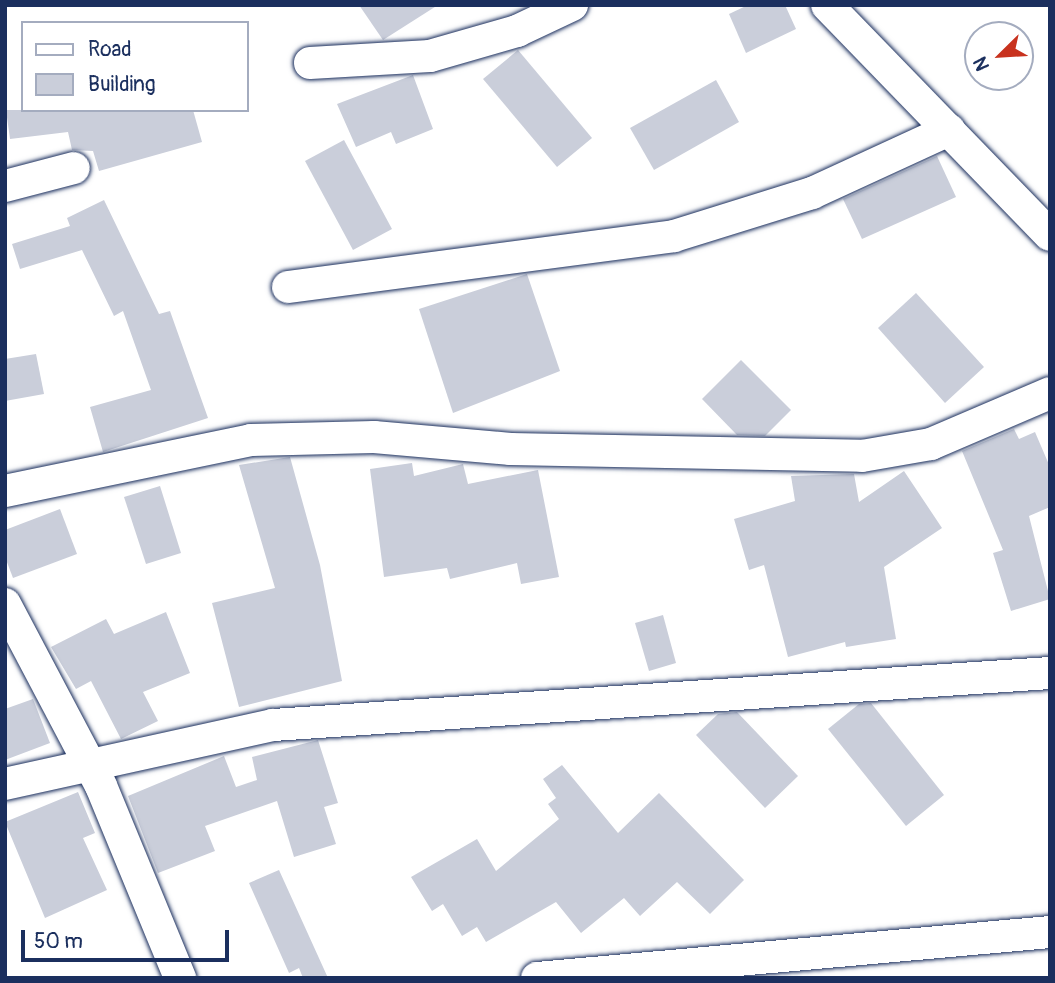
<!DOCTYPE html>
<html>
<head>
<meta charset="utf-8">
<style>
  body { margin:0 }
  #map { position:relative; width:1055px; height:983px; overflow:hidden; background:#fff; font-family:Pangolin,sans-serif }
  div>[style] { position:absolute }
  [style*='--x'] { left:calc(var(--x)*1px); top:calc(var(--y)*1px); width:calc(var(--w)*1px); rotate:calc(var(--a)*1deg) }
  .building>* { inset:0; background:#caceda }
  .roads { filter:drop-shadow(0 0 2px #1b2f5e) drop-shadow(0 0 2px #1b2f5e) }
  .minor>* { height:32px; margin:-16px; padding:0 16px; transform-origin:16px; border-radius:16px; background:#fff }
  span { translate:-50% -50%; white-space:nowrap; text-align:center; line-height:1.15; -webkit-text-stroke:5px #fff; paint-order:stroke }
  .frame { position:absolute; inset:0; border:7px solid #1b2f5e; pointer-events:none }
  .legend { position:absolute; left:21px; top:21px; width:228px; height:91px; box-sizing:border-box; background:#fff; border:2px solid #a4acbf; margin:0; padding:9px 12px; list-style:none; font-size:21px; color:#1b2f5e }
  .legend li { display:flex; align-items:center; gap:14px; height:35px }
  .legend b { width:35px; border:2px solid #a4acbf }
  .north { position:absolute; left:964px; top:21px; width:70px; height:70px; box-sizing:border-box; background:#fff; border:2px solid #a4acbf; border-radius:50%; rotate:246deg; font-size:19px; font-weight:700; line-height:28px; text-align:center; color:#1b2f5e }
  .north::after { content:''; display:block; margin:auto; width:24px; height:32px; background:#c8321e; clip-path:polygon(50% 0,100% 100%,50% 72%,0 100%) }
  .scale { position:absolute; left:21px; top:930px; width:208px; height:32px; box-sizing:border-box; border:4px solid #1b2f5e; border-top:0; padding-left:9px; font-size:21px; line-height:24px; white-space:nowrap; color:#1b2f5e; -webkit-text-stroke:5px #fff; paint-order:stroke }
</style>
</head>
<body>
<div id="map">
  <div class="building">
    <div style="clip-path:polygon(359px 5px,438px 5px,383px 40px)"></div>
    <div style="clip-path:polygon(748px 5px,785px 5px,796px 29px,746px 53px,729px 14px)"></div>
    <div style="clip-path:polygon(518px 50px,592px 138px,557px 167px,483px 79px)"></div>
    <div style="clip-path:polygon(413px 75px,433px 129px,396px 144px,391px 132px,356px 147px,337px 104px)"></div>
    <div style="clip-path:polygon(716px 80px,739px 122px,654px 170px,630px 128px)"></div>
    <div style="clip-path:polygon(6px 110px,193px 110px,202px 142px,99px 171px,93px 151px,72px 150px,68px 132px,10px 139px)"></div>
    <div style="clip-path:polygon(344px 140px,392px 229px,353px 250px,305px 161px)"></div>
    <div style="clip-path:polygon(937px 156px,956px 197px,862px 239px,843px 199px)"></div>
    <div style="clip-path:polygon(104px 200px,159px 314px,170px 311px,208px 418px,103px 452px,90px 407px,151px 390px,123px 311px,114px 316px,82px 250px,20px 269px,12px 244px,70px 226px,67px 218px)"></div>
    <div style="clip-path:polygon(527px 274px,560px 371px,453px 413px,419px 309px)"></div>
    <div style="clip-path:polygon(916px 293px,984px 367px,945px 403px,878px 328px)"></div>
    <div style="clip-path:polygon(36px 354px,44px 394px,5px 401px,5px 359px)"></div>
    <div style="clip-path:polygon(741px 360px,791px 410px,765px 436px,737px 435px,702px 399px)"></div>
    <div style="clip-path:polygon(1014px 429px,1019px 439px,1035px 432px,1050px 467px,1050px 507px,1029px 516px,1050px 599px,1011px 611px,993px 553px,1003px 550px,962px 451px)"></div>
    <div style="clip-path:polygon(290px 457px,320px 565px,342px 681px,239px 707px,212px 603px,275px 588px,239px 465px)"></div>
    <div style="clip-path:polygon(412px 463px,414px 476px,463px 464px,468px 484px,538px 470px,559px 577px,521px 584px,517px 563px,450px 579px,447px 568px,384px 577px,370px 469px)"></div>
    <div style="clip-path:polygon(904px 471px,942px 528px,884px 567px,896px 639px,846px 647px,845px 642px,788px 657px,764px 565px,749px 570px,734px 519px,795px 501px,791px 476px,854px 474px,859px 502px)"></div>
    <div style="clip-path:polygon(160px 486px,181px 553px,146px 564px,124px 497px)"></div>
    <div style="clip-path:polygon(60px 509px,77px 554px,13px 578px,5px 557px,5px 530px)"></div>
    <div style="clip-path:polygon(166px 612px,190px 673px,143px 692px,158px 721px,121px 739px,91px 681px,76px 689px,51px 647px,106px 619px,114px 634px)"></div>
    <div style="clip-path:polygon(663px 615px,676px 663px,649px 671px,635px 623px)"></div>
    <div style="clip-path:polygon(33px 699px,50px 743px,5px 760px,5px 709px)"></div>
    <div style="clip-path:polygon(871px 703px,944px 795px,906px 826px,828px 729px,859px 704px)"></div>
    <div style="clip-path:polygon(737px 712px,798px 776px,765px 808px,696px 735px,718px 714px)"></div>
    <div style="clip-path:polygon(318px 740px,338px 803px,324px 807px,336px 844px,294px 857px,277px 801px,205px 826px,215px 851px,158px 873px,128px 796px,224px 756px,236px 787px,257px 780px,252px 757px)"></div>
    <div style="clip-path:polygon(562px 765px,618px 833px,659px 793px,744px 880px,710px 914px,677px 882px,640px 916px,624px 898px,581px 933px,556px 902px,486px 942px,477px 927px,462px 936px,443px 904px,432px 911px,411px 877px,477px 839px,496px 871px,559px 819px,548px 804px,556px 798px,543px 779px)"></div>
    <div style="clip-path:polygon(78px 792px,95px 833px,83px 838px,107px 890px,45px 918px,5px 822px)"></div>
    <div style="clip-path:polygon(279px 870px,328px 978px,303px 978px,299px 968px,289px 973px,249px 883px)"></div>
  </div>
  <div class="roads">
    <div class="minor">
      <div style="--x:827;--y:5;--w:320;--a:45.9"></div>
      <div style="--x:310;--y:63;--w:120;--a:-3.3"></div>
      <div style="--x:430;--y:56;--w:91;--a:-16"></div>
      <div style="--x:517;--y:31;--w:61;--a:-25.3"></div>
      <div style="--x:5;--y:186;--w:71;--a:-14.6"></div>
      <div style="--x:288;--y:287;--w:389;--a:-7.5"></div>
      <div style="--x:674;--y:236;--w:145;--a:-17.3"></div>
      <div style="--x:812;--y:193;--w:151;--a:-24.7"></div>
      <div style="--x:5;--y:491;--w:251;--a:-11.7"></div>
      <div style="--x:251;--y:440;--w:123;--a:-1.4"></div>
      <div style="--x:374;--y:437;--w:137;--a:5"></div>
      <div style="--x:510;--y:449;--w:352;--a:1.1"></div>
      <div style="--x:862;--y:456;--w:70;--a:-9.9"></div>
      <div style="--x:931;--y:444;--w:129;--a:-23.2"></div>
      <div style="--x:5;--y:604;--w:206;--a:62.2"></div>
      <div style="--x:101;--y:786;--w:208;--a:67.6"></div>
      <div style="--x:5;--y:784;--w:274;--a:-12.4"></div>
      <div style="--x:273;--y:725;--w:779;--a:-3.83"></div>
      <div style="--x:537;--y:978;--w:515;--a:-5.12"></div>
    </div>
  </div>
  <div class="frame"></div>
  <ul class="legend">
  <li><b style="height:9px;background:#fff"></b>Road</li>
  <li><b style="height:19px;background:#caceda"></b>Building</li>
  </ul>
  <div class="north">N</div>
  <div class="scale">50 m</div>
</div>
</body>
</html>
